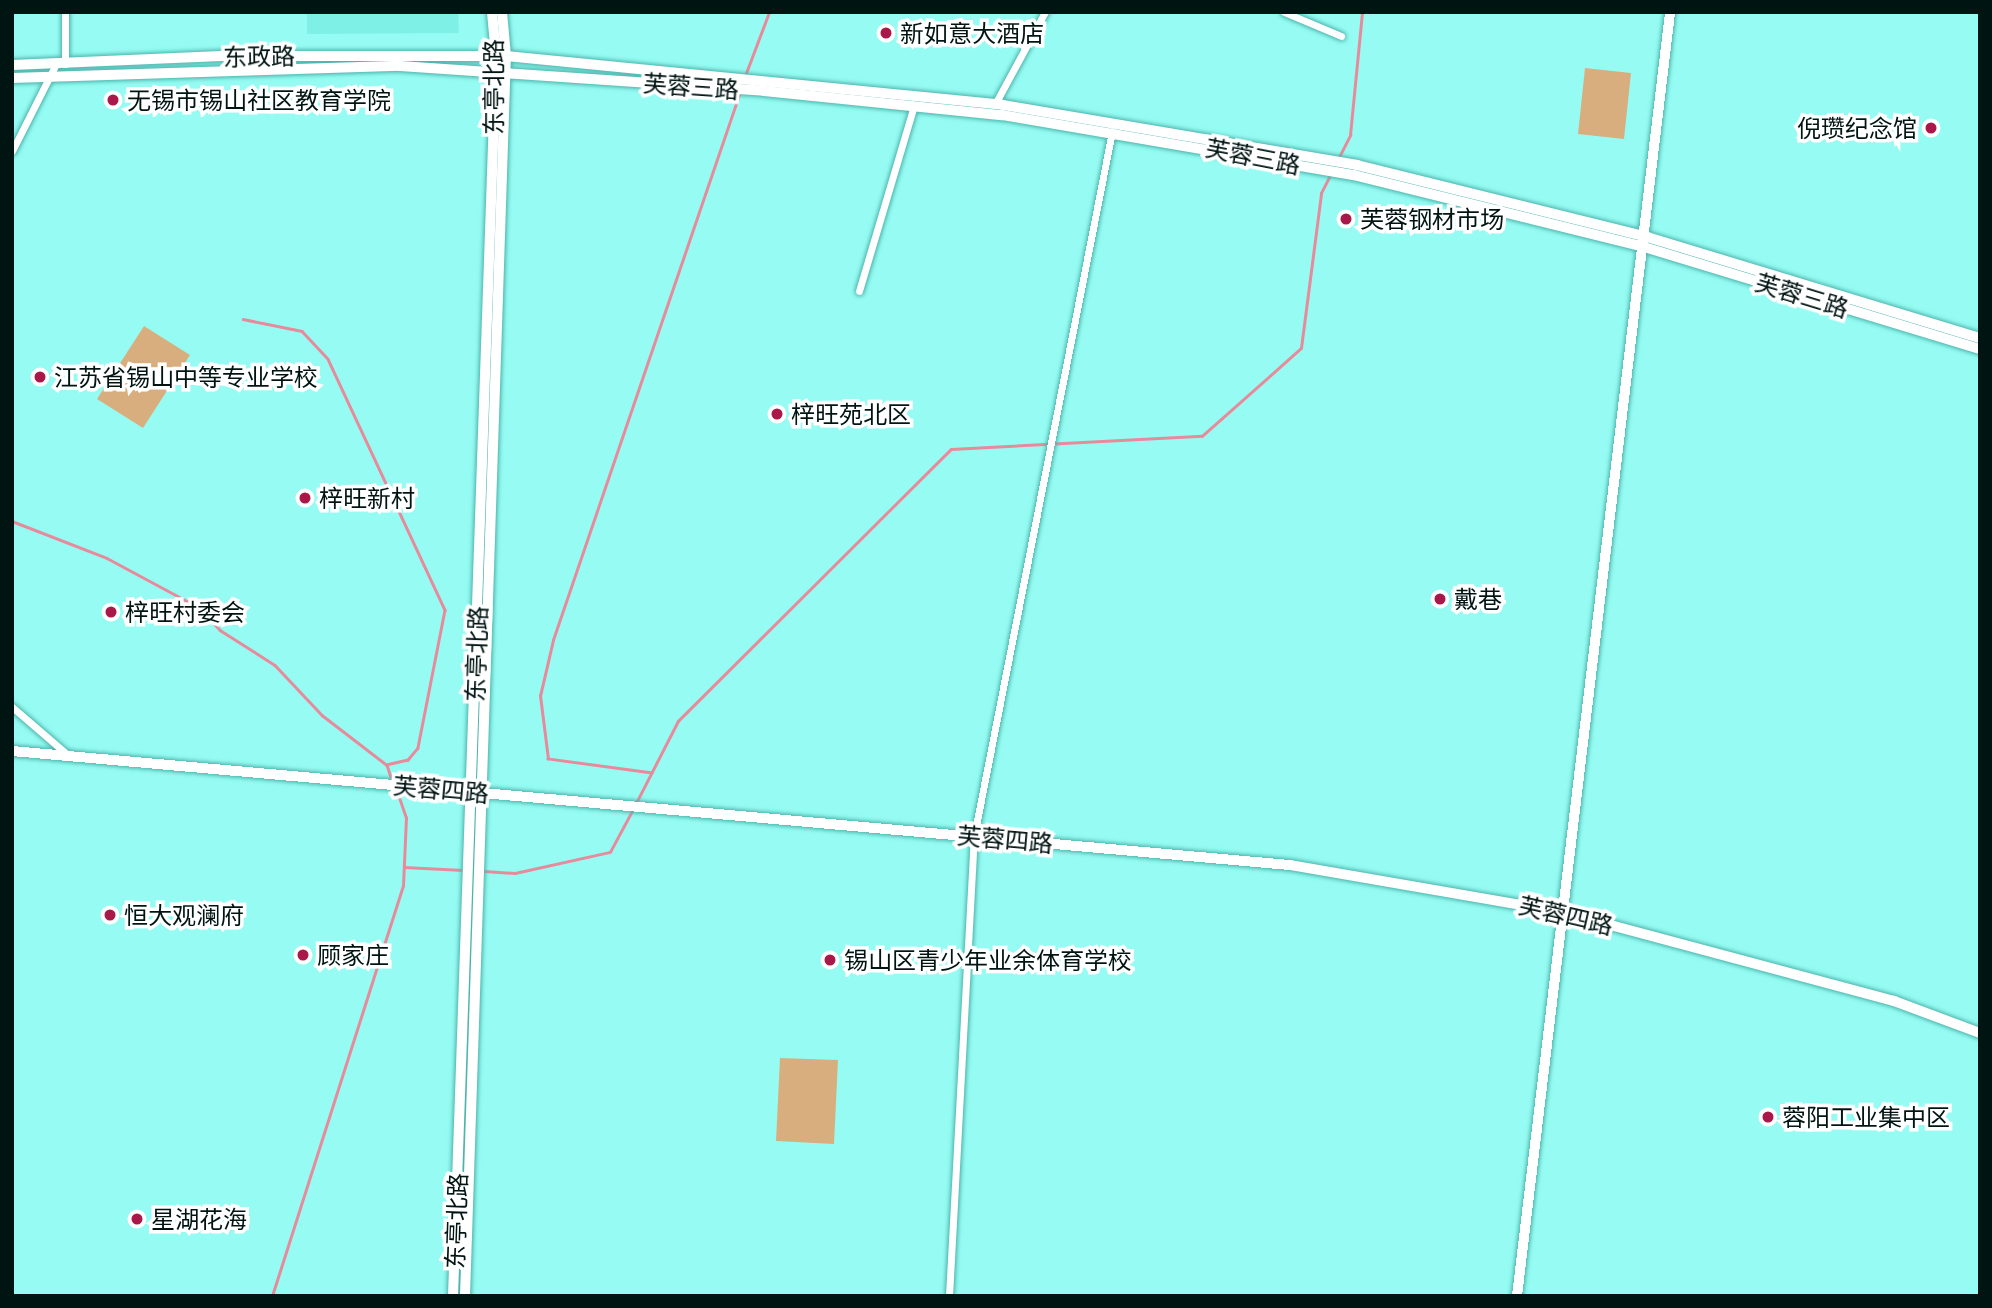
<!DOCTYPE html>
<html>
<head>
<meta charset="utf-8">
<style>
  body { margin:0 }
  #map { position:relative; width:1992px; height:1308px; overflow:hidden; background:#96fcf3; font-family:Barlow,"Noto Sans SC",sans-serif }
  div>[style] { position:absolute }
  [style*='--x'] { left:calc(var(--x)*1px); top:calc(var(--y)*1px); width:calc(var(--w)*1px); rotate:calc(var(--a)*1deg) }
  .built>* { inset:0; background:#7ef0e6 }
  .green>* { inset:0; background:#d9ae7f }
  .stream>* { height:2.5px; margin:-1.25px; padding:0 1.25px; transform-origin:1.25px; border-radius:1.25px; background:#e78b9c }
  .roads { filter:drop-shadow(0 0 2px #4cb4ac) drop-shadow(0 0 2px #4cb4ac) }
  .street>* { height:7px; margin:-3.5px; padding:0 3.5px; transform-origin:3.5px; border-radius:3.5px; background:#fff }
  .secondary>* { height:10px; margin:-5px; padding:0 5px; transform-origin:5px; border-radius:5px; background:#fff }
  .dots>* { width:19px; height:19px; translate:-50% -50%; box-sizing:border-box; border:4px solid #fff; border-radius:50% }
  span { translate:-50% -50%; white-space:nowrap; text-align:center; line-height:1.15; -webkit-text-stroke:7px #fff; paint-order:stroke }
  .poi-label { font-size:24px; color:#001412 }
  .left { translate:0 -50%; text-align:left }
  .right { translate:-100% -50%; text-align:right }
  .street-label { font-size:24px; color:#001412 }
  .frame { position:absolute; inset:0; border:14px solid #001412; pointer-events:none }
</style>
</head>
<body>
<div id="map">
  <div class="built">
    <div style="clip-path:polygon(307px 12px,458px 12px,459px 33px,307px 34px)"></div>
  </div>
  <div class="green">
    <div style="clip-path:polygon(1585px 68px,1631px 73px,1624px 139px,1578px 134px)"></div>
    <div style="clip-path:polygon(144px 326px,190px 355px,143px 428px,97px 399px)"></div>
    <div style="clip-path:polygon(780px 1058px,838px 1060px,834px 1144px,776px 1141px)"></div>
  </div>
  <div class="stream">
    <div style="--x:745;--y:76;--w:68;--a:-69.4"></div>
    <div style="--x:1338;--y:159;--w:27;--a:-63"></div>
    <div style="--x:1350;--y:135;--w:124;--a:-84.4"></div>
    <div style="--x:243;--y:319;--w:60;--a:11.5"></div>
    <div style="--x:302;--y:331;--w:38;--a:47"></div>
    <div style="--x:328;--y:359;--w:277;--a:65"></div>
    <div style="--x:445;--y:610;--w:141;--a:101.1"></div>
    <div style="--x:418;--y:748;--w:16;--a:130"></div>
    <div style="--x:408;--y:760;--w:22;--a:167"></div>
    <div style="--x:387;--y:765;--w:19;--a:72"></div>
    <div style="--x:12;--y:521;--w:102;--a:21.3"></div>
    <div style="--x:107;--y:558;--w:103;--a:28.3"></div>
    <div style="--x:198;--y:607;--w:32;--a:46"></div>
    <div style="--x:220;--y:630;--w:65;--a:32.5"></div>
    <div style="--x:275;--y:665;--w:69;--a:46.8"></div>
    <div style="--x:322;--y:715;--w:82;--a:37.6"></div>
    <div style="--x:652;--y:773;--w:105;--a:-172.3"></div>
    <div style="--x:548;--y:759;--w:64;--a:-97.2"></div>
    <div style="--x:540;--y:696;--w:57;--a:-76.9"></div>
    <div style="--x:553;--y:640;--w:579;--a:-71.16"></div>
    <div style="--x:635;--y:805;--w:94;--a:-62.9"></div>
    <div style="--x:678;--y:721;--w:385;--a:-44.9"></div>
    <div style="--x:951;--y:449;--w:251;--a:-3"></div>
    <div style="--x:1202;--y:436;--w:132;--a:-41.6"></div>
    <div style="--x:1301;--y:348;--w:156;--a:-82.6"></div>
    <div style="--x:1321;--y:193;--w:20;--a:-63"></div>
    <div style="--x:404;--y:867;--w:59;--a:2.9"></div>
    <div style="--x:470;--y:870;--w:45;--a:3.8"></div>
    <div style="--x:515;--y:873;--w:97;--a:-12.5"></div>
    <div style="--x:610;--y:852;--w:47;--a:-61.8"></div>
    <div style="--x:272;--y:1296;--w:430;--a:-72.3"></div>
    <div style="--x:403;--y:886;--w:68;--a:-87.5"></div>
    <div style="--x:406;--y:818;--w:31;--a:-109"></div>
  </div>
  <div class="roads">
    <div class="street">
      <div style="--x:65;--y:12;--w:52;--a:90"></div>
      <div style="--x:1284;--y:12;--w:62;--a:22.8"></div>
      <div style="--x:995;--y:104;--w:105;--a:-61.5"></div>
      <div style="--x:12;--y:151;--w:97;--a:-63.2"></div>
      <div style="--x:859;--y:291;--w:194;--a:-73.5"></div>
      <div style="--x:12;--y:707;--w:75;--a:40.7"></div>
      <div style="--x:949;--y:1296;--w:461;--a:-86.9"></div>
      <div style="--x:974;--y:836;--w:718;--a:-78.92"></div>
    </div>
    <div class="secondary">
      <div style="--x:12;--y:65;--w:209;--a:-2.5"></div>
      <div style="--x:221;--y:56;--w:285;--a:0"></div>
      <div style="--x:506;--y:56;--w:499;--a:5.6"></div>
      <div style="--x:1003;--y:105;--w:359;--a:9.6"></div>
      <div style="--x:1357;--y:165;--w:299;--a:13.9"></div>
      <div style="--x:1647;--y:237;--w:348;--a:16.9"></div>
      <div style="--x:12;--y:78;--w:388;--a:-1.8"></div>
      <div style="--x:400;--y:66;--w:365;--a:3.9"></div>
      <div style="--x:764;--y:91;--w:239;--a:5.8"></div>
      <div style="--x:1002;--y:115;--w:357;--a:9.7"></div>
      <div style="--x:1354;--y:175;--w:299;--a:13.9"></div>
      <div style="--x:1644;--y:247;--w:351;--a:16.9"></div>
      <div style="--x:12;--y:751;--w:1283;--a:5.1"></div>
      <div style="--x:1290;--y:865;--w:276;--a:9.8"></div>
      <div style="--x:1562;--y:912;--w:344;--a:15"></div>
      <div style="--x:1894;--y:1001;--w:92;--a:20.4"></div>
      <div style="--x:453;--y:1296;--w:1241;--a:-88.01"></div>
      <div style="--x:496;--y:56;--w:44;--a:-95.2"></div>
      <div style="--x:465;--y:1296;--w:1241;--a:-88.11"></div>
      <div style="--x:506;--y:56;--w:44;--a:-95.2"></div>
      <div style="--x:1517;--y:1296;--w:1293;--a:-83.2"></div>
    </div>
  </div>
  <div class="dots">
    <div style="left:886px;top:33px;background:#aa1749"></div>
    <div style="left:113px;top:100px;background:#aa1749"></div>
    <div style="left:1931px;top:128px;background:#aa1749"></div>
    <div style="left:1346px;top:219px;background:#aa1749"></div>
    <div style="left:40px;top:377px;background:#aa1749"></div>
    <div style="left:777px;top:414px;background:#aa1749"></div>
    <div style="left:305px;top:498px;background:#aa1749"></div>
    <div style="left:1440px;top:599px;background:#aa1749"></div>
    <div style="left:111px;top:612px;background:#aa1749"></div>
    <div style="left:110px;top:915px;background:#aa1749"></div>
    <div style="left:303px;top:955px;background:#aa1749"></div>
    <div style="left:830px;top:960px;background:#aa1749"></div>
    <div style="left:1768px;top:1117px;background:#aa1749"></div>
    <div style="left:137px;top:1219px;background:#aa1749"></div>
  </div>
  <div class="poi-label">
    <span class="left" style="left:900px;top:33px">新如意大酒店</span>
    <span class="left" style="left:127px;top:100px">无锡市锡山社区教育学院</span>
    <span class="right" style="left:1917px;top:128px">倪瓒纪念馆</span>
    <span class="left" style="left:1360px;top:219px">芙蓉钢材市场</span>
    <span class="left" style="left:54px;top:377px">江苏省锡山中等专业学校</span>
    <span class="left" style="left:791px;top:414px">梓旺苑北区</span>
    <span class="left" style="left:319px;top:498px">梓旺新村</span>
    <span class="left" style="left:1454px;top:599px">戴巷</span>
    <span class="left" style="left:125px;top:612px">梓旺村委会</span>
    <span class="left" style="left:124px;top:915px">恒大观澜府</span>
    <span class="left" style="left:317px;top:955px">顾家庄</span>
    <span class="left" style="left:844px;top:960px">锡山区青少年业余体育学校</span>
    <span class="left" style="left:1782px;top:1117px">蓉阳工业集中区</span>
    <span class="left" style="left:151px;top:1219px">星湖花海</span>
  </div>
  <div class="street-label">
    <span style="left:259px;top:56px;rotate:-1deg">东政路</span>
    <span style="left:691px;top:86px;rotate:4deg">芙蓉三路</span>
    <span style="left:493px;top:87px;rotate:-90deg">东亭北路</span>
    <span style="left:1253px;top:156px;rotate:11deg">芙蓉三路</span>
    <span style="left:1802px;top:295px;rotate:17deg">芙蓉三路</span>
    <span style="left:476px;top:654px;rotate:-88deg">东亭北路</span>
    <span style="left:441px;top:789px;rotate:5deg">芙蓉四路</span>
    <span style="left:1005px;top:839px;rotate:5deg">芙蓉四路</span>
    <span style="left:1566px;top:915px;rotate:13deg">芙蓉四路</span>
    <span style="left:456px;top:1221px;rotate:-88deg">东亭北路</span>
  </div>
  <div class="frame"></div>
</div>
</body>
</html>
